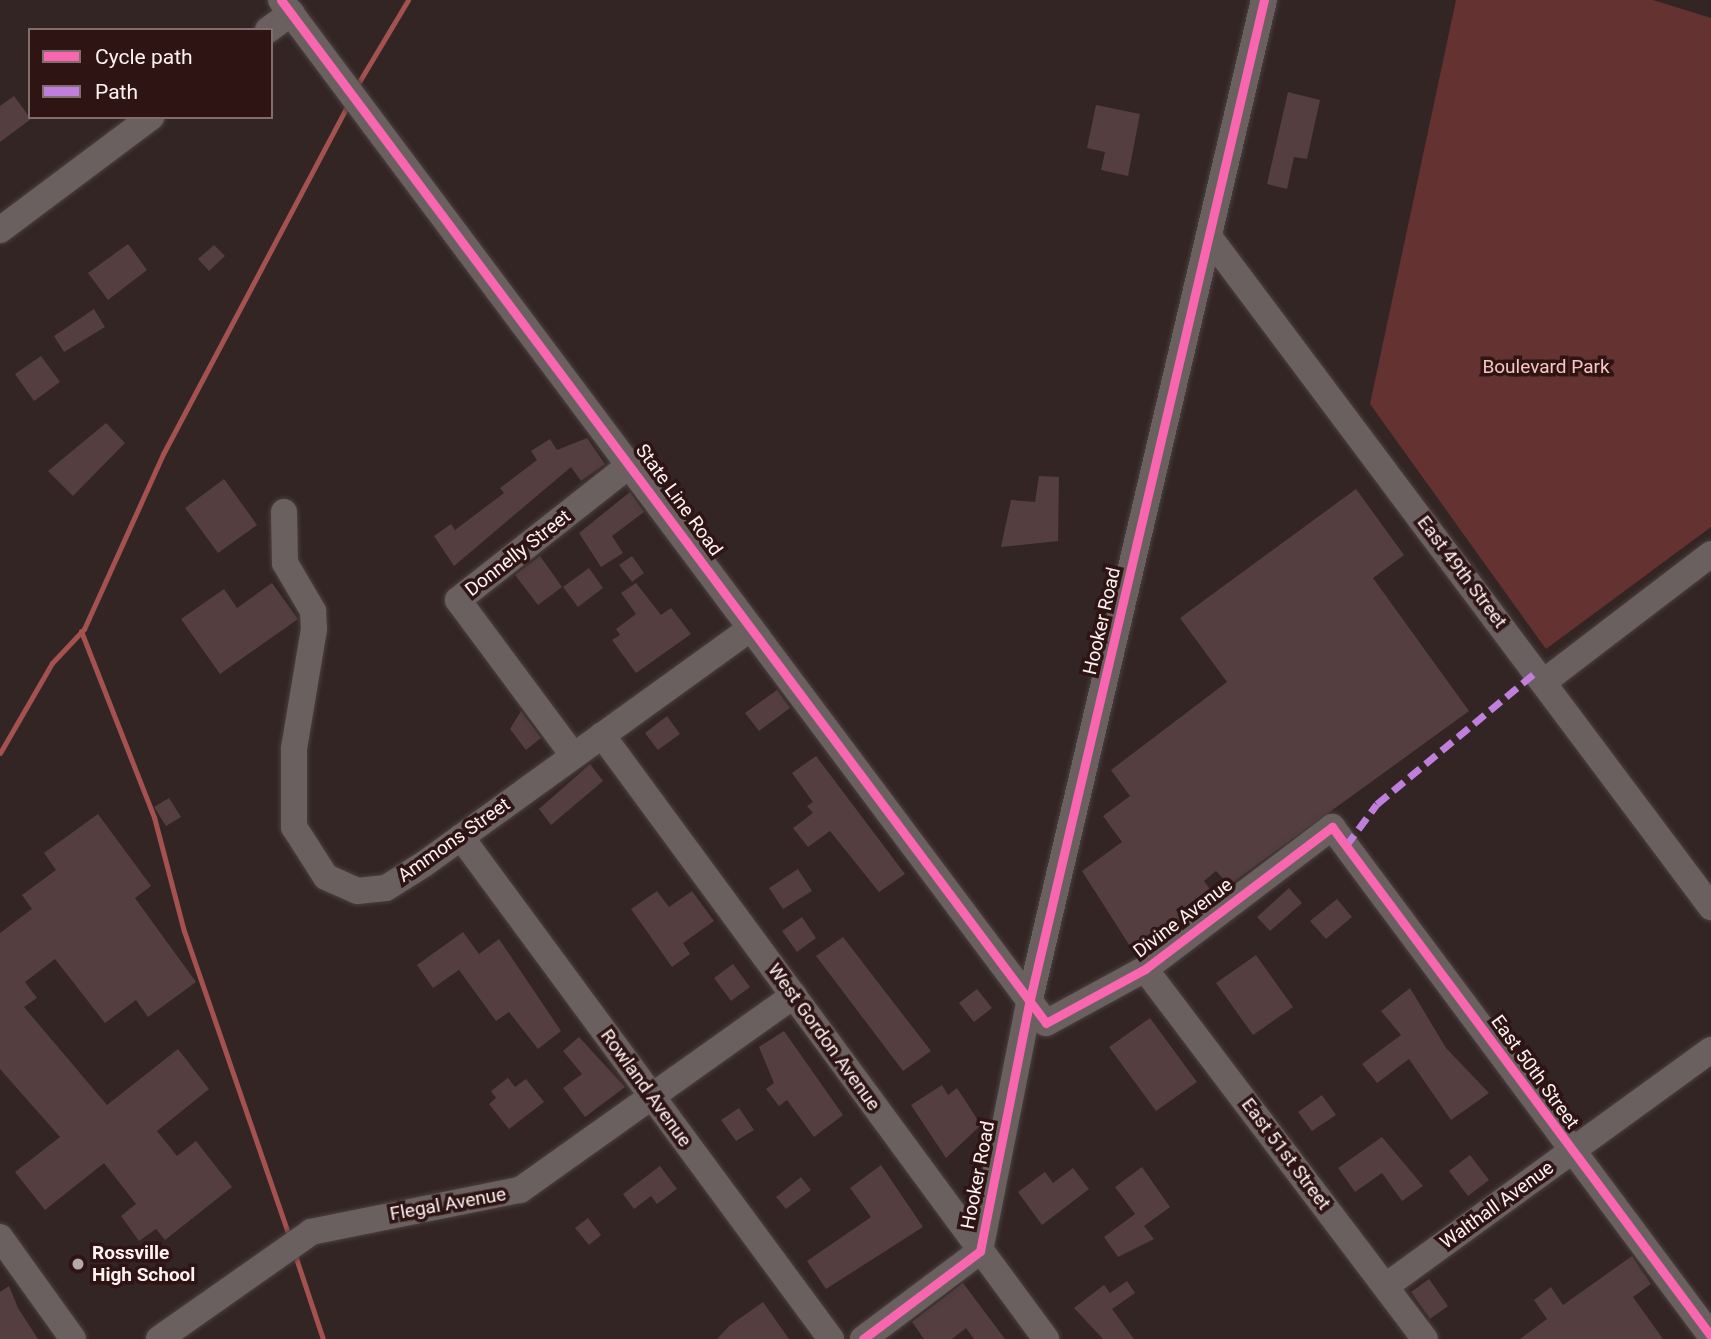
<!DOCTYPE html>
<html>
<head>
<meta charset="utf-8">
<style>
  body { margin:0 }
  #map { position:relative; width:1711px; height:1339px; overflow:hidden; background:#332524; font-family:Roboto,sans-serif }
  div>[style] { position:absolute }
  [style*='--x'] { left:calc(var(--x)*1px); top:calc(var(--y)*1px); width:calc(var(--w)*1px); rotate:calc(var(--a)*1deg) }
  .green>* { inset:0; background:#643230 }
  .stream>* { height:5px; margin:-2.5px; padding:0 2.5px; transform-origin:2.5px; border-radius:2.5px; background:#a3524f }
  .building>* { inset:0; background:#543e3f }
  .roads { filter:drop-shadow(0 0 2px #4b403f) drop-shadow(0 0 2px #4b403f) }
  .minor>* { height:26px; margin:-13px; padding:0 13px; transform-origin:13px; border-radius:13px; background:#6b6060 }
  .quiet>* { height:7px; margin-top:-3.5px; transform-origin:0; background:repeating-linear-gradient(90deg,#c07fdc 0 14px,transparent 0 21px) }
  .cycleway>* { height:9px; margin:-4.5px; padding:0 4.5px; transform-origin:4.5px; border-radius:4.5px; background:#f766af }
  .dots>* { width:19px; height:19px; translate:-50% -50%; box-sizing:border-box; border:4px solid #2e1514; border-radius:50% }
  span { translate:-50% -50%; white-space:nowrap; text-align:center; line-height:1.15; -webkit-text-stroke:7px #2e1514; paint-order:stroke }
  .park-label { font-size:19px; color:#f8c5c2 }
  .street-label { font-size:19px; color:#fdf1f1 }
  .poi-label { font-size:19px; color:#fdf1f1; font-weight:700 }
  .left { translate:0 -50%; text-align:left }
  .legend { position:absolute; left:28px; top:28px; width:245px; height:91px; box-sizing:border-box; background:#2e1514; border:2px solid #816d6c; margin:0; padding:9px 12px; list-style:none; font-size:21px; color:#fdf1f1 }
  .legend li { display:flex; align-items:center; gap:14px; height:35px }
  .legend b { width:35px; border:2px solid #816d6c }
</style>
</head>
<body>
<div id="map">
  <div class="green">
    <div style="clip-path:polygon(1456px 0,1653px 0,1711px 18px,1711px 527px,1546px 649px,1370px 404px)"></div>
  </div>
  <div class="stream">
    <div style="--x:356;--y:87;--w:101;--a:-59.1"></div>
    <div style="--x:81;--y:631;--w:200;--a:68.6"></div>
    <div style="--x:154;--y:817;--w:118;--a:75.3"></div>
    <div style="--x:184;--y:931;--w:325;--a:71"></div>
    <div style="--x:0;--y:753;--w:104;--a:-60"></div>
    <div style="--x:52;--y:663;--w:47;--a:-46.7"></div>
    <div style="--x:84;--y:629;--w:192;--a:-65.7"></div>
    <div style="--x:163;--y:454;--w:397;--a:-62.1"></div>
    <div style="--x:295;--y:1255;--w:89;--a:71.6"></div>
  </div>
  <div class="building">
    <div style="clip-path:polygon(1288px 92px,1320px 100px,1307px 159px,1294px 157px,1287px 189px,1267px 184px)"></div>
    <div style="clip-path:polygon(14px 96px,31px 119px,0 142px,0 106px)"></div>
    <div style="clip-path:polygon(1096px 105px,1140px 114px,1128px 176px,1101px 170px,1105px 152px,1087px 148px)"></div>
    <div style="clip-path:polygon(128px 244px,147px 270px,108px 300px,88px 273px)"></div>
    <div style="clip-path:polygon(214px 245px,225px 256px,209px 271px,198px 259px)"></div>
    <div style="clip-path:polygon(94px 309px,105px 327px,64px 352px,54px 336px)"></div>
    <div style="clip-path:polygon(41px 356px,60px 382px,34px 401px,15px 374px)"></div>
    <div style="clip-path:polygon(106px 423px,125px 443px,73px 496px,48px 471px)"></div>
    <div style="clip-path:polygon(587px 438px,605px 464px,581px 481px,571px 467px,454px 566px,434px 536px,451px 524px,455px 530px,504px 493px,500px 488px,537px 460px,531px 451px,550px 439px,557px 450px)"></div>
    <div style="clip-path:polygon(1039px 476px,1059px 477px,1058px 541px,1001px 547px,1011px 500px,1035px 502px)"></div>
    <div style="clip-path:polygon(224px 479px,257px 525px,218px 553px,185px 508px)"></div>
    <div style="clip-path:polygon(1356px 489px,1404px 555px,1373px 578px,1469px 711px,1229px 885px,1216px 871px,1204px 881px,1215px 896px,1135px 954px,1082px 871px,1122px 842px,1103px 816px,1130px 796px,1111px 770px,1227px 682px,1180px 618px)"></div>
    <div style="clip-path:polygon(630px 492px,644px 512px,612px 536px,623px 553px,601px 567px,579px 533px)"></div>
    <div style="clip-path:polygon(540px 556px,562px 587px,538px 605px,515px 575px)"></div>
    <div style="clip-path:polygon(632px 556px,644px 573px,632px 582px,619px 565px)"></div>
    <div style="clip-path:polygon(589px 568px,603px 588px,578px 607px,563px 587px)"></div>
    <div style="clip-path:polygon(272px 583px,298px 619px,220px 674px,181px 619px,224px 589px,237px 608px)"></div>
    <div style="clip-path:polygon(636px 583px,661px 615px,671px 608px,691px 634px,636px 673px,612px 640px,620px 635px,616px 629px,636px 614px,621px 593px)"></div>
    <div style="clip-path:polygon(777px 690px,790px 708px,759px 731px,745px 713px)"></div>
    <div style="clip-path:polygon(521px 711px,541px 738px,526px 750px,510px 729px)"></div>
    <div style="clip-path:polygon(667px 716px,680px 734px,658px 750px,645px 733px)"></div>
    <div style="clip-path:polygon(816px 756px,905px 874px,879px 892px,830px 831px,808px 847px,793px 828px,813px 813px,807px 806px,813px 802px,792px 773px)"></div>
    <div style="clip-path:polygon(590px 764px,603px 781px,551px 825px,539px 809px)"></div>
    <div style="clip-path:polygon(169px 798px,181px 817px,166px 826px,154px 807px)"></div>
    <div style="clip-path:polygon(98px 814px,151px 886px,135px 898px,196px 982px,148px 1017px,136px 1000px,105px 1023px,55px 959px,25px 982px,37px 998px,24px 1007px,107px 1105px,178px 1049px,209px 1089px,157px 1131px,177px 1156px,196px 1141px,232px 1187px,165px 1240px,156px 1229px,139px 1241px,121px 1216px,136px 1204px,104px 1163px,45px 1210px,15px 1172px,60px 1137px,0 1069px,0 933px,32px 909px,22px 895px,56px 870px,44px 853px)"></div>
    <div style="clip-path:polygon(798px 869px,812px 891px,783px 909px,769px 888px)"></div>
    <div style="clip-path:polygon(1289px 888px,1302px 903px,1270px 931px,1257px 917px)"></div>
    <div style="clip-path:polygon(657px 891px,669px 907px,692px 891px,714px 921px,683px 943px,690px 954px,672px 967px,631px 909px)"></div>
    <div style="clip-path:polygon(1337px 899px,1352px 917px,1326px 939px,1310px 921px)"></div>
    <div style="clip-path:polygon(802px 917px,816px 938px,797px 952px,782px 931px)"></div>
    <div style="clip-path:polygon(463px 932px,479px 954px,499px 939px,561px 1031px,538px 1049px,509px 1012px,496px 1021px,459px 970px,433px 988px,417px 965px)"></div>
    <div style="clip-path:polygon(843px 937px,931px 1051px,903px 1071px,816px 956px)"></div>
    <div style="clip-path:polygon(1256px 955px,1293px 1007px,1253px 1035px,1216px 983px)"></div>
    <div style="clip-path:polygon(733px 964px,750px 987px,731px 1001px,714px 978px)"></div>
    <div style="clip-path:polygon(1410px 988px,1446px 1048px,1489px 1093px,1451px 1120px,1409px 1059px,1377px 1083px,1362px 1064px,1401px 1035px,1381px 1011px)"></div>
    <div style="clip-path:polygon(977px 989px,992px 1008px,974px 1022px,959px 1003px)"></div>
    <div style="clip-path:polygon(1150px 1018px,1197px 1082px,1156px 1111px,1109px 1047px)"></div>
    <div style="clip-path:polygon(784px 1031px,843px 1115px,814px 1137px,787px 1100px,779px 1106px,766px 1089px,774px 1083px,759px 1047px)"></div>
    <div style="clip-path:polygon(579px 1037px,625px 1087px,585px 1117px,563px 1088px,582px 1074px,563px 1051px)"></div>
    <div style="clip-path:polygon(508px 1078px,515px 1087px,526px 1079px,544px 1102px,509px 1129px,489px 1104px,496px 1098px,491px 1091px)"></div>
    <div style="clip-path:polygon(942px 1085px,948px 1095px,957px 1088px,981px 1125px,946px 1158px,911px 1105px)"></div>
    <div style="clip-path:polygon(1322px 1095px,1336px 1115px,1312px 1131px,1298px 1112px)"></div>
    <div style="clip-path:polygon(739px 1108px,754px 1130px,736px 1141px,721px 1120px)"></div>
    <div style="clip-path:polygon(1382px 1137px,1423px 1186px,1402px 1201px,1382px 1173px,1355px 1192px,1338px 1168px)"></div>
    <div style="clip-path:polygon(1470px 1155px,1489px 1180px,1468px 1196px,1449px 1171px)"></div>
    <div style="clip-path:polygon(881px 1165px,923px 1227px,826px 1289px,807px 1261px,871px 1217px,850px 1188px)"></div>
    <div style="clip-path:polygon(660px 1166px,677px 1189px,657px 1204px,651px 1196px,634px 1209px,623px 1194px)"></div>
    <div style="clip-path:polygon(1142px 1167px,1170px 1207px,1144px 1226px,1154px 1239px,1118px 1257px,1104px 1237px,1135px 1214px,1115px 1187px)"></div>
    <div style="clip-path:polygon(1073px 1168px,1089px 1189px,1042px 1225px,1018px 1192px,1045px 1172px,1053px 1183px)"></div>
    <div style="clip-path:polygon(801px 1177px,811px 1190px,786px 1209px,776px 1197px)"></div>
    <div style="clip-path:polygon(588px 1218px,601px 1235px,589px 1245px,575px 1228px)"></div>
    <div style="clip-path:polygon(1632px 1256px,1651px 1284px,1633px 1297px,1663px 1339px,1520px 1339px,1547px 1319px,1534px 1300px,1551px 1287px,1563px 1305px)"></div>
    <div style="clip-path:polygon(1429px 1279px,1448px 1306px,1430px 1319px,1411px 1292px)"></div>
    <div style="clip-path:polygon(1127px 1281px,1135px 1293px,1112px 1309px,1134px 1339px,1103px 1339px,1074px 1308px,1104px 1285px,1110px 1293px)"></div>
    <div style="clip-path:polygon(963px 1283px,1005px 1339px,974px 1339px,966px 1328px,952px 1339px,924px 1339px,912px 1322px)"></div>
    <div style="clip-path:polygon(9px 1286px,18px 1308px,38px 1339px,0 1339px,0 1292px)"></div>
    <div style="clip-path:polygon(763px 1302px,789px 1339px,717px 1339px,729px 1326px)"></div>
  </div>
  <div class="roads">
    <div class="minor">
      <div style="--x:281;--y:0;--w:1277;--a:53.21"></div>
      <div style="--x:1046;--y:1023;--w:113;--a:-28.6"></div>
      <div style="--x:1145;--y:969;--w:235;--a:-37.2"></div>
      <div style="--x:1332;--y:827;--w:635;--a:53.33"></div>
      <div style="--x:268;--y:30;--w:29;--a:-36"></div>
      <div style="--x:0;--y:230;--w:189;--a:-36.8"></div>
      <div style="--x:1210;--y:238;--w:836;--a:53.17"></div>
      <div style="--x:284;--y:512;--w:51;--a:88.9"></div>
      <div style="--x:285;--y:563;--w:56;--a:59.7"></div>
      <div style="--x:313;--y:611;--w:18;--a:87"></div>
      <div style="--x:314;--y:629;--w:122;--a:99.5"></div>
      <div style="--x:294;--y:749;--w:78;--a:90"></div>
      <div style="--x:294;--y:827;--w:59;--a:57.4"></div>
      <div style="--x:326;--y:877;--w:34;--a:24"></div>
      <div style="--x:357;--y:891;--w:29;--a:-6"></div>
      <div style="--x:386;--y:888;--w:45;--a:-32.3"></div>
      <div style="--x:424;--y:864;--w:403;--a:-35.8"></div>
      <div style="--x:1545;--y:681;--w:209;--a:-37.4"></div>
      <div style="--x:602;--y:735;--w:750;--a:53.68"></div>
      <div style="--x:573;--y:755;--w:193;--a:-126.6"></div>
      <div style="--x:458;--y:600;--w:220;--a:-38.2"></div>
      <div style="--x:461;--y:837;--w:624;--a:53.61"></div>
      <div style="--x:1145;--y:969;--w:464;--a:52.9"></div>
      <div style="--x:0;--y:1237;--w:125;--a:54.4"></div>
      <div style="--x:1386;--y:1286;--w:402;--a:-36"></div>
      <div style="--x:159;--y:1339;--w:186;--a:-35.1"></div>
      <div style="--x:311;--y:1232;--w:213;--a:-11.4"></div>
      <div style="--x:520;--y:1190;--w:336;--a:-35.4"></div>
      <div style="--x:863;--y:1339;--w:146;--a:-36.9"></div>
      <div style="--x:980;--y:1251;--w:257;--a:-78.8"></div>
      <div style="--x:1030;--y:999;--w:1026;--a:-76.82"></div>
    </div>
  </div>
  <div class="quiet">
    <div style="--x:1346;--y:846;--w:52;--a:-53.6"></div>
    <div style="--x:1377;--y:804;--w:208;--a:-39.7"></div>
  </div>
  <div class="cycleway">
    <div style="--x:281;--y:0;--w:1277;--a:53.21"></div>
    <div style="--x:1046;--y:1023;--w:113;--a:-28.6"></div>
    <div style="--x:1145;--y:969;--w:235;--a:-37.2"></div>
    <div style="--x:1332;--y:827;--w:635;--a:53.33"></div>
    <div style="--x:863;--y:1339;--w:146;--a:-36.9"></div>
    <div style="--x:980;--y:1251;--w:257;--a:-78.8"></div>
    <div style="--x:1030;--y:999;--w:1026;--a:-76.82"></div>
  </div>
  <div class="dots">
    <div style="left:78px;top:1264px;background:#b6aaa9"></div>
  </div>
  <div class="park-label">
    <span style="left:1546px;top:367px">Boulevard Park</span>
  </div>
  <div class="street-label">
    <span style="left:679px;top:500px;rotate:54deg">State Line Road</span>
    <span style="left:518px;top:553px;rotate:-38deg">Donnelly Street</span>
    <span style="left:1462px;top:572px;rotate:53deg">East 49th Street</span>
    <span style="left:1102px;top:621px;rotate:-77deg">Hooker Road</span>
    <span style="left:454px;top:840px;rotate:-35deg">Ammons Street</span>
    <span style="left:1183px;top:918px;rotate:-37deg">Divine Avenue</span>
    <span style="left:824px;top:1037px;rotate:54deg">West Gordon Avenue</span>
    <span style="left:1535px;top:1072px;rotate:54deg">East 50th Street</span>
    <span style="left:646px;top:1088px;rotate:54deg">Rowland Avenue</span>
    <span style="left:1286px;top:1154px;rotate:53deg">East 51st Street</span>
    <span style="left:978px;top:1175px;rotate:-79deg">Hooker Road</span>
    <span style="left:448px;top:1204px;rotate:-10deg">Flegal Avenue</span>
    <span style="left:1497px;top:1205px;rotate:-36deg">Walthall Avenue</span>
  </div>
  <div class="poi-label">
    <span class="left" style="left:92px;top:1264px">Rossville<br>High School</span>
  </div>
  <ul class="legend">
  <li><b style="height:9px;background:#f766af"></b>Cycle path</li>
  <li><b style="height:9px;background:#c07fdc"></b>Path</li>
  </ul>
</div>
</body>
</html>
